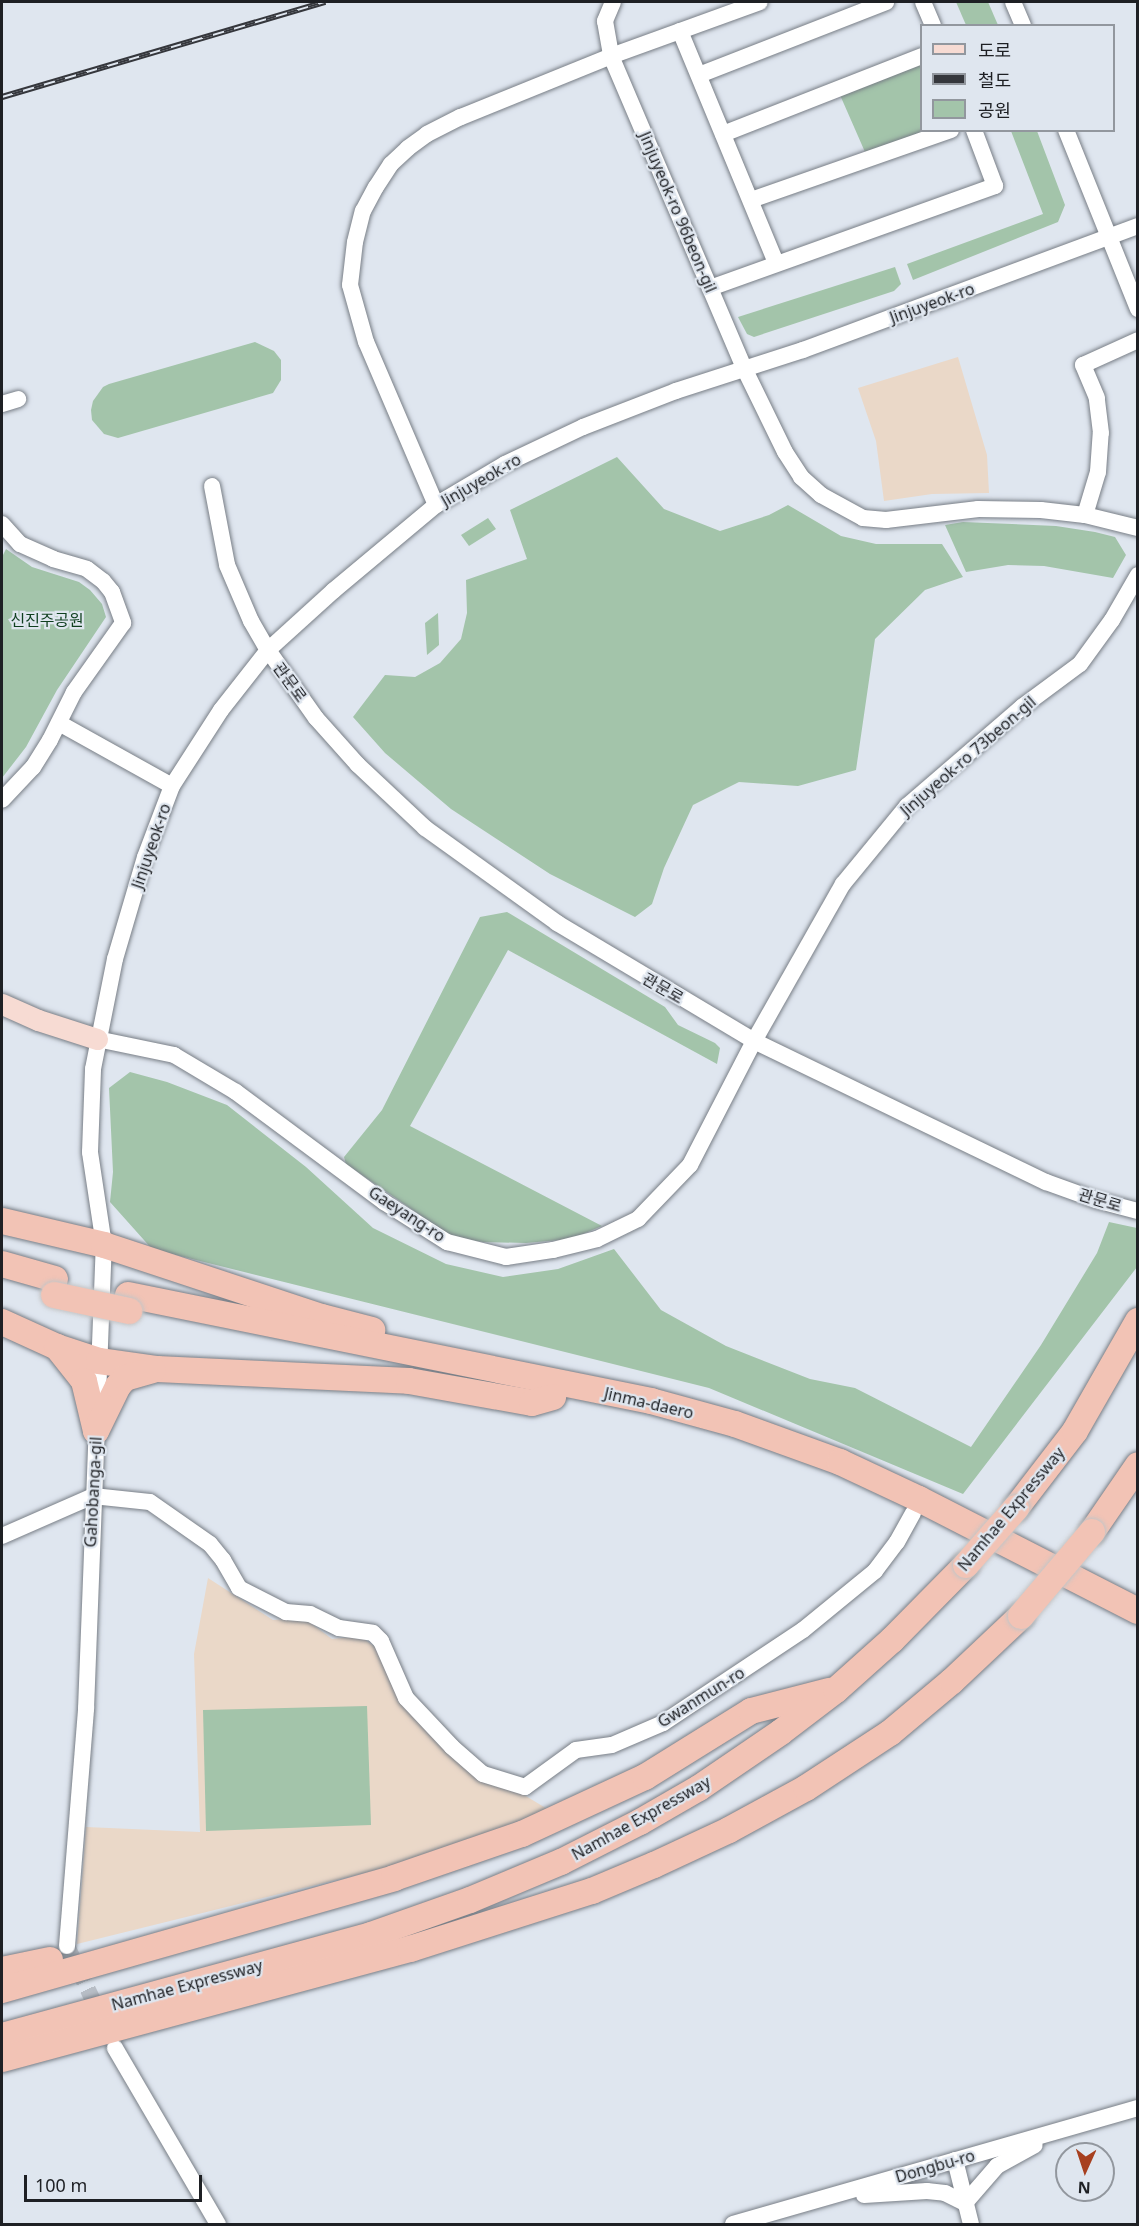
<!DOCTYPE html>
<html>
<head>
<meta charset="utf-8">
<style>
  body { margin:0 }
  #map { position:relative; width:1139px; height:2226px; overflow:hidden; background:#dfe6ef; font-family:"Noto Sans","Noto Sans KR",sans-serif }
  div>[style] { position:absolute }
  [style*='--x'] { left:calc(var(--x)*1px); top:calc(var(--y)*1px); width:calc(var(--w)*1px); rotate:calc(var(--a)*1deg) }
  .education>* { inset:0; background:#ead8c8 }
  .green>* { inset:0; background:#a3c4aa }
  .minor-tunnel>* { height:16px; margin-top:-8px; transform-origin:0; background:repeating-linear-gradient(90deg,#b8bec6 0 16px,transparent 0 24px) }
  .roads { filter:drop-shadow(0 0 2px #787e86) drop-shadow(0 0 2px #787e86) }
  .minor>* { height:16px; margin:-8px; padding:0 8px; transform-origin:8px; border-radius:8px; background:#fff }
  .major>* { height:21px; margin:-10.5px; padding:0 10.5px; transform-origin:10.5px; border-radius:10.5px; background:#f7dbd3 }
  .highway>* { height:26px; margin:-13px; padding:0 13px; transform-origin:13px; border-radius:13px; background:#f2c3b5 }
  .rail>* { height:6px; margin-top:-3px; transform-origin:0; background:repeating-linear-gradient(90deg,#dfe6ef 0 11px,#35373c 0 22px); box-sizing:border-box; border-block:2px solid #35373c }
  .bridges { filter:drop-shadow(0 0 2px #c4c5c6) drop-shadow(0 0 2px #c4c5c6) }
  .highway-bridge>* { height:26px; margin:-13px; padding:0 13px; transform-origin:13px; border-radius:13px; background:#f2c3b5 }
  span { translate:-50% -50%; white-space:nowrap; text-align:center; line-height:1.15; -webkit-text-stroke:4.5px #dfe6ef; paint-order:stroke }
  .street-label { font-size:16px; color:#1e2024 }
  .park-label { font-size:16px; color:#0f3f1f }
  .frame { position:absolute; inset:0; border:3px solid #1e2024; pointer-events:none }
  .legend { position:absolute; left:920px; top:24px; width:195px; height:108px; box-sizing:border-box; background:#dfe6ef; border:2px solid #92979e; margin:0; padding:8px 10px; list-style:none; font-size:18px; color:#1e2024 }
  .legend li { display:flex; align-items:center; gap:12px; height:30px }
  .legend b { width:30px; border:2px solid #92979e }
  .north { position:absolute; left:1055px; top:2142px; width:60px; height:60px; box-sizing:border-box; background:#dfe6ef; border:2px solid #92979e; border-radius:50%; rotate:183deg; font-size:16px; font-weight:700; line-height:24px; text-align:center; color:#1e2024 }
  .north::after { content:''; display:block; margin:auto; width:21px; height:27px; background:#a7401f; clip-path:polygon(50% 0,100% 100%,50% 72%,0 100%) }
  .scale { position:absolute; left:24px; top:2175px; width:178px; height:27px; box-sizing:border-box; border:3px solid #1e2024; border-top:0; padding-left:8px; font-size:18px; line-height:21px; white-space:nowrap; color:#1e2024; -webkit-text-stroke:4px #dfe6ef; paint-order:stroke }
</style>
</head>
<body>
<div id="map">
  <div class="education">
    <div style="clip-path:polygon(958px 357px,987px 455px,989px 493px,932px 494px,884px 501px,876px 441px,858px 388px)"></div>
    <div style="clip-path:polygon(208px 1578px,273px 1620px,304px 1618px,332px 1639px,360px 1636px,382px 1652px,446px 1748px,549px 1810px,401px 1864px,77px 1944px,86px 1827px,200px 1832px,194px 1654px)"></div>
  </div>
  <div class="green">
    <div style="clip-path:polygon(956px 2px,988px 2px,998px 25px,966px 25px)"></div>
    <div style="clip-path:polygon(921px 62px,922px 130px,931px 131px,865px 152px,840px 95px)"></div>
    <div style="clip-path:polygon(1011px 131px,1037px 131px,1065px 205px,1058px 222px,913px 280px,907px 264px,1043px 214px)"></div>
    <div style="clip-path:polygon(895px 267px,901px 284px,894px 291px,754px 337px,747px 334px,738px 317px)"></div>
    <div style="clip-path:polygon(255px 342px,274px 351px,281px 360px,281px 380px,273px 393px,118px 438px,104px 434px,92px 420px,91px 410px,93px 401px,103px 387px,109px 384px)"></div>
    <div style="clip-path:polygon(617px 457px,664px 509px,720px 531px,769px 515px,788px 505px,841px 536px,876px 544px,942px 544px,963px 577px,925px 590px,875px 639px,856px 770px,798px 786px,739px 782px,693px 805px,664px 868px,652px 904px,635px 917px,550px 874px,451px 809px,385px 753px,353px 717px,385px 675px,415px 677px,440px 663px,461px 639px,467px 613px,466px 580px,527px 559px,510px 510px)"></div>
    <div style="clip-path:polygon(488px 518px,496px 529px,469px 546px,461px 535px)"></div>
    <div style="clip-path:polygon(963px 522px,1056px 526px,1095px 532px,1115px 537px,1126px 555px,1113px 578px,1044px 566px,1008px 565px,966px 572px,945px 525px)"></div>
    <div style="clip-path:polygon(6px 549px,32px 567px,79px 582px,90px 590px,102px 604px,106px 617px,57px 690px,26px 747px,2px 778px,2px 557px)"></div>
    <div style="clip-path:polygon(438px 613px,439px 645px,427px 655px,425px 623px)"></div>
    <div style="clip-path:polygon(507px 912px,665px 1007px,678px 1025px,715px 1043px,720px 1048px,717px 1064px,508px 950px,410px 1126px,602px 1226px,571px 1239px,526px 1243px,483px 1242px,452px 1237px,346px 1164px,344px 1157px,382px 1110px,480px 917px)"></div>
    <div style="clip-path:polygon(130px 1072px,167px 1082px,227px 1105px,306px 1167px,373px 1228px,446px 1264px,503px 1277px,558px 1269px,614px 1249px,661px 1310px,726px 1346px,810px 1379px,855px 1388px,971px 1447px,1041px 1345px,1097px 1253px,1109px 1222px,1137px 1228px,1137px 1267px,963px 1494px,709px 1388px,152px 1249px,110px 1202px,113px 1172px,109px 1088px)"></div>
    <div style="clip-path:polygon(367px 1706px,371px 1825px,206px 1831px,203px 1710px)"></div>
  </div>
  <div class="minor-tunnel">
    <div style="--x:67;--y:1946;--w:79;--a:64.4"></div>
  </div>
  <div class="roads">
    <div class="minor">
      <div style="--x:613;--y:2;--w:21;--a:113"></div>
      <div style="--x:605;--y:21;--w:36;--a:80"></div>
      <div style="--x:611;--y:56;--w:339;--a:66.9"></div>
      <div style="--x:744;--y:368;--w:93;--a:64"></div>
      <div style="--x:785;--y:452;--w:30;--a:57"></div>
      <div style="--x:801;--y:477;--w:27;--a:42"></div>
      <div style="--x:821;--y:495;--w:48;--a:28.7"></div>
      <div style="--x:863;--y:518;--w:23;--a:5"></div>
      <div style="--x:886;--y:520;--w:93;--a:-6.8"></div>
      <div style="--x:978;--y:509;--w:63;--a:0.9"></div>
      <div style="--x:1041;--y:510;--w:44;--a:6.5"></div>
      <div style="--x:1085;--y:515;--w:55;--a:13.8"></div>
      <div style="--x:923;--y:2;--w:26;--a:67"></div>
      <div style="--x:1013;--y:2;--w:26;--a:67"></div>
      <div style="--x:680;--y:31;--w:251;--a:67.5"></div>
      <div style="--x:699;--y:75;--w:201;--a:-21.3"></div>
      <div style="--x:1066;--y:130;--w:193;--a:68.1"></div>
      <div style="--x:723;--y:134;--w:214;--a:-21.4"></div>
      <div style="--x:751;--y:200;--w:212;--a:-19.3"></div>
      <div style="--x:710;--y:288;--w:303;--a:-19.7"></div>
      <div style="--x:995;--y:186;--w:60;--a:-110.6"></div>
      <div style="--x:2;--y:404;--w:17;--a:-17"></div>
      <div style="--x:212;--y:486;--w:80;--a:79.2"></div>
      <div style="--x:227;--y:565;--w:61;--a:66.8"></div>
      <div style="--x:251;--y:621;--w:34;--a:60"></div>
      <div style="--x:268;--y:650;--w:83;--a:54.8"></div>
      <div style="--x:316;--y:718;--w:63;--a:48.2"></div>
      <div style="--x:358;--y:765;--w:92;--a:43.2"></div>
      <div style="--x:425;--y:828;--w:163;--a:35.7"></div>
      <div style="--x:557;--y:923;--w:230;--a:30.9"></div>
      <div style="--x:754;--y:1041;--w:324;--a:25.8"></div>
      <div style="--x:1046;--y:1182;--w:53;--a:19.8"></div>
      <div style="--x:1096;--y:1200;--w:43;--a:14.7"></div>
      <div style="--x:436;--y:505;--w:177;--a:-113.2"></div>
      <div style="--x:366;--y:342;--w:59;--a:-105.7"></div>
      <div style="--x:350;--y:285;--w:43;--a:-83.4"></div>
      <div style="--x:355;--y:242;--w:32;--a:-76"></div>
      <div style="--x:363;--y:211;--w:27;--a:-62"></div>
      <div style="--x:376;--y:187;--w:27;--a:-57"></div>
      <div style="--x:391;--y:164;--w:23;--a:-43"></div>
      <div style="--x:408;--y:148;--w:24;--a:-36"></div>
      <div style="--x:427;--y:134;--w:38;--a:-27"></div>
      <div style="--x:461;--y:117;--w:162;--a:-22.1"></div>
      <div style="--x:611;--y:56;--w:158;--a:-19.9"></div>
      <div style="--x:1085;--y:515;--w:45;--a:-73.2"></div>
      <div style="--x:1098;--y:472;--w:39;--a:-86"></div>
      <div style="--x:1101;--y:433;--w:35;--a:-97"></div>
      <div style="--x:1097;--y:398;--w:36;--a:-113"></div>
      <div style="--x:1083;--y:365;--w:60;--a:-24.4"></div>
      <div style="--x:2;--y:524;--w:27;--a:48"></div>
      <div style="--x:20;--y:544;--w:36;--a:24"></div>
      <div style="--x:53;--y:559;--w:35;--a:16"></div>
      <div style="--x:87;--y:569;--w:20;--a:37"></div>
      <div style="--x:103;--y:581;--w:14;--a:51"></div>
      <div style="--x:112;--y:592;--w:33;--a:70"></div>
      <div style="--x:123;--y:623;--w:85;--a:125.4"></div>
      <div style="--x:74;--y:692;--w:54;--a:116.6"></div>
      <div style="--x:50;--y:740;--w:32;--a:122"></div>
      <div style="--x:33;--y:767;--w:45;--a:133.2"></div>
      <div style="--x:59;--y:723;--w:129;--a:29.1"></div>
      <div style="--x:97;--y:1039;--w:79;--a:11.7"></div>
      <div style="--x:174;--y:1055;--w:72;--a:30.8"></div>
      <div style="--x:236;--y:1092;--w:184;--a:36.6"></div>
      <div style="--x:384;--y:1202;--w:75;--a:32.4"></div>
      <div style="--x:447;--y:1242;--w:61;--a:14.3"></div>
      <div style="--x:506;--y:1257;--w:48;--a:-8.5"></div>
      <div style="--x:553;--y:1250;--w:45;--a:-14"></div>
      <div style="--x:597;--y:1239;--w:46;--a:-26"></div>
      <div style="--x:638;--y:1219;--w:75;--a:-46.1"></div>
      <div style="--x:690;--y:1165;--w:140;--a:-62.7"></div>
      <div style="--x:754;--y:1041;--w:180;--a:-60.5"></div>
      <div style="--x:843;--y:884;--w:101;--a:-50.6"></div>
      <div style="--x:907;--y:806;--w:152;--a:-40.7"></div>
      <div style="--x:1022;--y:707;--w:72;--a:-36.6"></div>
      <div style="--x:1080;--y:664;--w:54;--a:-54"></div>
      <div style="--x:1112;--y:620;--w:52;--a:-60"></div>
      <div style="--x:2;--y:1536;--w:99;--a:-23.7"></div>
      <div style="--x:93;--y:1496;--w:57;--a:6"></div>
      <div style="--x:150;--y:1502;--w:73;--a:35"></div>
      <div style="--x:210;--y:1544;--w:21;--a:51"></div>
      <div style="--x:223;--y:1560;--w:32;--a:60"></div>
      <div style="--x:239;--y:1588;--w:53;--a:27.1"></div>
      <div style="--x:286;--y:1612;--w:24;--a:5"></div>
      <div style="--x:310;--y:1614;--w:32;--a:26"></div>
      <div style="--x:339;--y:1628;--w:34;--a:8"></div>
      <div style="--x:373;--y:1633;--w:11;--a:45"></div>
      <div style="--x:381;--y:1641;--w:62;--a:66.3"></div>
      <div style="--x:406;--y:1698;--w:67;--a:46.8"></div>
      <div style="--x:452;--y:1747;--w:41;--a:41.1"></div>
      <div style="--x:483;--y:1774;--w:44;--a:17.2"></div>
      <div style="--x:525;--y:1787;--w:63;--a:-36"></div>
      <div style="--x:576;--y:1750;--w:36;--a:-8"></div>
      <div style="--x:612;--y:1745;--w:56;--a:-23.3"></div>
      <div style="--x:663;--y:1723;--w:168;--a:-33.6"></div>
      <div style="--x:803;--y:1630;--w:93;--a:-39.3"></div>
      <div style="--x:875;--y:1571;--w:36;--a:-53"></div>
      <div style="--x:897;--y:1542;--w:33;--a:-61"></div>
      <div style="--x:67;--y:1946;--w:238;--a:-85.4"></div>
      <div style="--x:86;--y:1709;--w:464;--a:-87.8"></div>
      <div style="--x:104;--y:1245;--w:94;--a:-98.6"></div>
      <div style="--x:90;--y:1152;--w:83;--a:-87.9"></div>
      <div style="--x:93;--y:1069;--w:112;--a:-78.7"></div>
      <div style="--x:115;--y:959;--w:106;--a:-73.6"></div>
      <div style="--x:145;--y:857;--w:76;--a:-69.2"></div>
      <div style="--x:172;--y:786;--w:90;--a:-57.2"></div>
      <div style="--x:221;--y:710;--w:76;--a:-51.9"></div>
      <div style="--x:268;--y:650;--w:88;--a:-42.2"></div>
      <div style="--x:333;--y:591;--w:134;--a:-39.9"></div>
      <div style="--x:436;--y:505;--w:80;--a:-30.7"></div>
      <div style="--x:505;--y:464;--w:86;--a:-25.4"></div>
      <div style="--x:583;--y:427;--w:100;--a:-21.2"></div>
      <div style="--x:676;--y:391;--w:133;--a:-17.9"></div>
      <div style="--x:803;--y:350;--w:357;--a:-20.3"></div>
      <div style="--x:115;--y:2048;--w:204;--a:59.7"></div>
      <div style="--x:955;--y:2160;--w:66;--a:76"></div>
      <div style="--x:864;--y:2195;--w:63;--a:-3.6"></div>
      <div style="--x:927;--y:2191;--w:18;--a:6"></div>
      <div style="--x:945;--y:2193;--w:22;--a:27"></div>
      <div style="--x:965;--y:2203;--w:49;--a:-49.1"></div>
      <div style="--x:997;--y:2166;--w:43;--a:-28.9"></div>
      <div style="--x:733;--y:2224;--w:421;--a:-16"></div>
    </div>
    <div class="major">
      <div style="--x:2;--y:1004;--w:39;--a:24"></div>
      <div style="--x:38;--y:1020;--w:62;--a:17.9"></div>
    </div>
    <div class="highway">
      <div style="--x:2;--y:1221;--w:105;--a:13.2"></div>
      <div style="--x:104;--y:1245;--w:230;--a:18.3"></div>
      <div style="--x:322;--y:1317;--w:52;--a:14.6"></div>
      <div style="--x:2;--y:1264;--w:55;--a:15.8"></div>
      <div style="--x:128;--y:1295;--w:534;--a:11.46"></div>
      <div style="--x:651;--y:1401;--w:87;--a:15.3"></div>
      <div style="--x:735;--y:1424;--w:112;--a:19.9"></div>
      <div style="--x:840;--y:1462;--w:87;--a:25.1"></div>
      <div style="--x:919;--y:1499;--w:246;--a:27.1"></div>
      <div style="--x:2;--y:1322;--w:60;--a:24.4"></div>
      <div style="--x:57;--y:1347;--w:44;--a:18.4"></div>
      <div style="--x:99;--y:1361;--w:59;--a:7.9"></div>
      <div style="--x:157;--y:1369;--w:252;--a:2.7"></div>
      <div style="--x:409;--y:1381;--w:125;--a:10.1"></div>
      <div style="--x:532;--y:1403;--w:22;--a:-16"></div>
      <div style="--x:57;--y:1347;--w:43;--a:51.5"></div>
      <div style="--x:84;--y:1381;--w:51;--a:76.5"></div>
      <div style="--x:96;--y:1431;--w:50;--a:-63.9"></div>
      <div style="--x:118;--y:1386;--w:11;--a:-49"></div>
      <div style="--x:125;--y:1378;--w:29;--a:-16"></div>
      <div style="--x:1016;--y:1508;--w:97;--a:-52.5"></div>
      <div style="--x:1075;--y:1431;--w:127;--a:-60.2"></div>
      <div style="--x:1092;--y:1532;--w:81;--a:-55.5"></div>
      <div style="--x:2;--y:1970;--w:49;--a:-11.8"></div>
      <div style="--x:2;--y:1990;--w:408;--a:-15.9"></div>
      <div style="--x:394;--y:1878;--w:135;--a:-19"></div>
      <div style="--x:522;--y:1834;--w:136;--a:-24.9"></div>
      <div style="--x:645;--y:1777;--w:125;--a:-31.9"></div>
      <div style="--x:751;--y:1711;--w:81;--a:-14.4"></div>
      <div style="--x:2;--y:2036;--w:383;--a:-15.3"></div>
      <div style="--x:371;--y:1935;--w:105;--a:-19.5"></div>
      <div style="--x:470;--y:1900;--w:99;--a:-22.7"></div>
      <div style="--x:561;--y:1862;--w:89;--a:-26.9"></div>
      <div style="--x:640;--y:1822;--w:68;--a:-30"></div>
      <div style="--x:699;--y:1788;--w:99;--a:-34.3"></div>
      <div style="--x:781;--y:1732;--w:69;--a:-37.4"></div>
      <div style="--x:836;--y:1690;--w:75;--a:-41.8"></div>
      <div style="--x:892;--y:1640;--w:105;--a:-45.4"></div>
      <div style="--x:2;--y:2059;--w:423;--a:-15.1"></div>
      <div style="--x:410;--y:1949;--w:191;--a:-17.7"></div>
      <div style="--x:592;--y:1891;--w:67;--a:-22.8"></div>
      <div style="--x:654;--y:1865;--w:83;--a:-25"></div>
      <div style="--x:729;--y:1830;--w:88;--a:-28.6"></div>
      <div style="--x:806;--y:1788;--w:100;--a:-33.2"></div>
      <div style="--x:890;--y:1733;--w:81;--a:-40"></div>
      <div style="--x:952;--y:1681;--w:95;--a:-43.3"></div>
    </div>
  </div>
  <div class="rail">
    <div style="--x:2;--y:97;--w:337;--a:-16.4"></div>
  </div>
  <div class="bridges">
    <div class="highway-bridge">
      <div style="--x:54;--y:1295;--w:77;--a:12"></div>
      <div style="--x:966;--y:1565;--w:76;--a:-48.7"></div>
      <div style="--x:1021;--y:1616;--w:110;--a:-49.8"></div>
    </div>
  </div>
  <div class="street-label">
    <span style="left:678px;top:212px;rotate:67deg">Jinjuyeok-ro 96beon-gil</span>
    <span style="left:932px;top:303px;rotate:-20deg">Jinjuyeok-ro</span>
    <span style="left:481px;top:480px;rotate:-30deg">Jinjuyeok-ro</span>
    <span style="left:290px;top:682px;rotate:54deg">관문로</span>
    <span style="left:968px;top:756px;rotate:-41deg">Jinjuyeok-ro 73beon-gil</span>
    <span style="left:151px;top:846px;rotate:-71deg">Jinjuyeok-ro</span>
    <span style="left:663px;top:988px;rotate:30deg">관문로</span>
    <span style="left:1100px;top:1200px;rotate:17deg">관문로</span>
    <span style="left:407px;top:1214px;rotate:33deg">Gaeyang-ro</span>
    <span style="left:649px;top:1403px;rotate:13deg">Jinma-daero</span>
    <span style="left:93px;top:1492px;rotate:-87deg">Gahobanga-gil</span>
    <span style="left:1011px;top:1509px;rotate:-50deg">Namhae Expressway</span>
    <span style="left:701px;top:1697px;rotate:-32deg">Gwanmun-ro</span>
    <span style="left:641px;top:1818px;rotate:-29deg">Namhae Expressway</span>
    <span style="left:187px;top:1985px;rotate:-15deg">Namhae Expressway</span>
    <span style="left:935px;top:2166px;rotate:-16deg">Dongbu-ro</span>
  </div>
  <div class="park-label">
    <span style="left:47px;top:620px">신진주공원</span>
  </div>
  <div class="frame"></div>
  <ul class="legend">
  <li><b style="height:8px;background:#f7dbd3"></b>도로</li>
  <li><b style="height:8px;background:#35373c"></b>철도</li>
  <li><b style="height:16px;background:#a3c4aa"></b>공원</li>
  </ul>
  <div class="north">N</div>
  <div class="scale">100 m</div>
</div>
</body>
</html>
